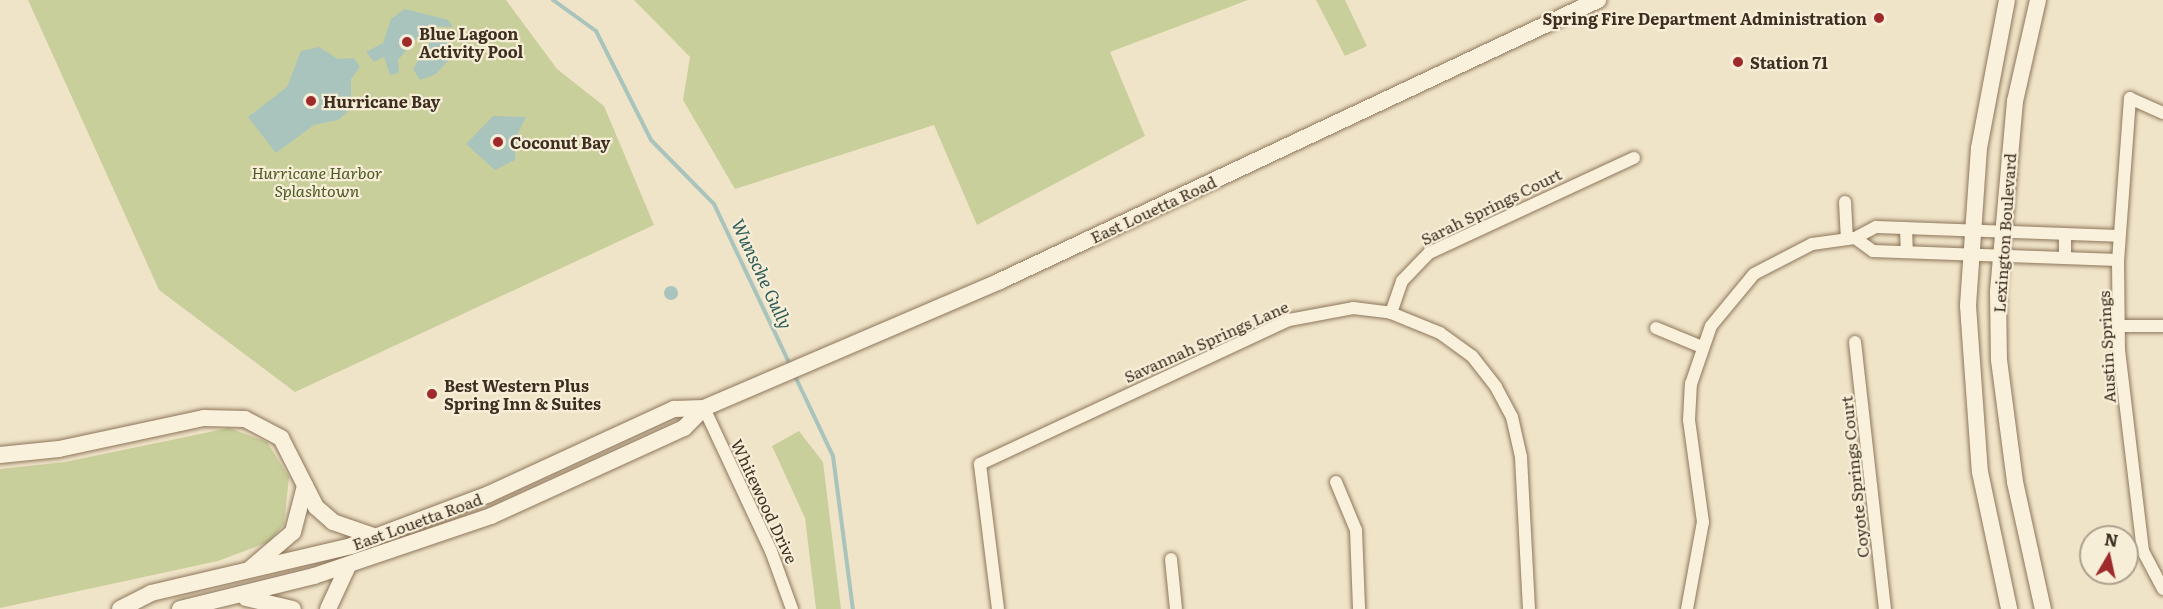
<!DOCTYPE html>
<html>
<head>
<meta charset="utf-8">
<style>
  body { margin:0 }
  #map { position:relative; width:2163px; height:609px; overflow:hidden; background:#f0e4c8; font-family:Literata,serif }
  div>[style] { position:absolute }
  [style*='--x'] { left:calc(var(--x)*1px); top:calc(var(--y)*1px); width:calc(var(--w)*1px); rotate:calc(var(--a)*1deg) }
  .green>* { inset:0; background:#c9cf9b }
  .water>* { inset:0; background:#a9c4bc }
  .round { border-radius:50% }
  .stream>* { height:4px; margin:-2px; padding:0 2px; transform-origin:2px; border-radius:2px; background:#a9c4bc }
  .roads { filter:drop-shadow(0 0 2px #8d765c) drop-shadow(0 0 2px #8d765c) }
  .minor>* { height:12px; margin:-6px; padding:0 6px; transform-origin:6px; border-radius:6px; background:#faf1dc }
  .secondary>* { height:16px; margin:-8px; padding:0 8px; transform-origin:8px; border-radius:8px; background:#faf1dc }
  .dots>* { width:16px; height:16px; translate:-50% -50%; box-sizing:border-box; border:3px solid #f7eed8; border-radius:50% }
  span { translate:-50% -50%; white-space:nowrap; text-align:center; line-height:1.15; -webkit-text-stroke:4.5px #f7eed8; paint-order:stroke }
  .poi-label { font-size:16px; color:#3d2e20; font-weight:700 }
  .right { translate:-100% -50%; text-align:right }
  .left { translate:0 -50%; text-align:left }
  .park-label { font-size:16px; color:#4d5a26; font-style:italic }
  .street-label { font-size:16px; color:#3d2e20 }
  .water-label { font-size:18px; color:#2f5d5a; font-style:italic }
  .north { position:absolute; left:2079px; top:525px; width:60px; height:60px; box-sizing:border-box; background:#f7eed8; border:2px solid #ada18e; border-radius:50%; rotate:9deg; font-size:16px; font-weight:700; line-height:24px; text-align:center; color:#3d2e20 }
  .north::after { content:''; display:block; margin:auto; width:21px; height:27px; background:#9e2a2b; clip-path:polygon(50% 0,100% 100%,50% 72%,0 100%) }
</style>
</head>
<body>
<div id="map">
  <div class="green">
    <div style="clip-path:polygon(28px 0,506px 0,557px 69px,604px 106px,654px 225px,295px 392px,159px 290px)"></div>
    <div style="clip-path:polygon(634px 0,1248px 0,1110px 52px,1145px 136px,977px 225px,934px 125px,735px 189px,683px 100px,690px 57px)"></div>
    <div style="clip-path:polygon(1316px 0,1345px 0,1367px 46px,1345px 56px)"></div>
    <div style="clip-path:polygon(229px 428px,267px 442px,289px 477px,284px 524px,269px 542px,218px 561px,0 608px,0 469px,65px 462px)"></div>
    <div style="clip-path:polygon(799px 431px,823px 462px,841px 609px,816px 609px,805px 518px,772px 446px)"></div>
  </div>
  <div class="water">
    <div style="clip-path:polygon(405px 9px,448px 20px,453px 27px,428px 26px,398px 60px,399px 73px,390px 75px,384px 57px,374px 62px,366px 52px,383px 43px,391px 19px)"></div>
    <div style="clip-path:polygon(432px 39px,447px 41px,454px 54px,436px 74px,420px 80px,413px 69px)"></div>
    <div style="clip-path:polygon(319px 47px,338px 59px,354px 58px,360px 67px,351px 79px,351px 109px,338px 120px,314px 125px,276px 153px,248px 117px,287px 87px,301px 51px)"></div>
    <div style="clip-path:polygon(493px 116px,526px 117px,518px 133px,528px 141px,526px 148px,515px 151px,515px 160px,495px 170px,466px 144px)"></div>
    <div class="round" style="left:664px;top:286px;width:14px;height:14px"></div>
  </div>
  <div class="stream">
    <div style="--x:553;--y:0;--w:53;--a:35.8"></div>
    <div style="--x:596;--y:31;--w:122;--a:63.2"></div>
    <div style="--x:651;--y:140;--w:90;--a:45.5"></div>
    <div style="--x:714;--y:204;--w:178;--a:64.7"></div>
    <div style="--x:794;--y:374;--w:91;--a:64.6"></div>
    <div style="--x:833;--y:456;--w:154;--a:82.6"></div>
  </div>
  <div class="roads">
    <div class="minor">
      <div style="--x:2163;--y:113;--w:36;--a:-156"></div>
      <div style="--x:2130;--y:98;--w:162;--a:94.2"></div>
      <div style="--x:2118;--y:260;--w:90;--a:89.4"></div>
      <div style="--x:2119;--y:350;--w:202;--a:83.2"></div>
      <div style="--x:2143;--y:551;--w:43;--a:62.2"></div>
      <div style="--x:1845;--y:202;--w:36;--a:87"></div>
      <div style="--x:1906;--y:228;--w:24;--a:88"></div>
      <div style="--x:2065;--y:234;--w:24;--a:90"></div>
      <div style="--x:1855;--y:238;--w:22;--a:36"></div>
      <div style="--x:1873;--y:251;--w:245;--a:2.1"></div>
      <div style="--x:1391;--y:313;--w:34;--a:-71"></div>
      <div style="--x:1402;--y:281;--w:39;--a:-46"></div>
      <div style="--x:1429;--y:253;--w:226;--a:-24.9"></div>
      <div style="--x:2119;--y:326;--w:44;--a:0"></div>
      <div style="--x:1656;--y:328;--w:50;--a:22.4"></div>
      <div style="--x:1855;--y:342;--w:269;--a:83.6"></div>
      <div style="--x:704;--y:408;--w:158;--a:64.9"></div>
      <div style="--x:771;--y:551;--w:62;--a:70.1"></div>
      <div style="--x:1336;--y:482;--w:52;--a:67.4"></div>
      <div style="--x:1356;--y:530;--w:79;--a:87.8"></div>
      <div style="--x:1171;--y:559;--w:50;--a:84.3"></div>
      <div style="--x:998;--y:609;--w:146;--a:-97.1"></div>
      <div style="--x:980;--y:464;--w:341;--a:-25"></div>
      <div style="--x:1289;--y:320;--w:65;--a:-10.6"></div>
      <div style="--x:1353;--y:308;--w:38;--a:7"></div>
      <div style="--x:1391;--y:313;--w:53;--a:22.2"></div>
      <div style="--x:1440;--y:333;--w:39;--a:36"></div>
      <div style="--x:1472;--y:356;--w:39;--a:52"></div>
      <div style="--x:1496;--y:387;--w:34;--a:62"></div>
      <div style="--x:1512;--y:417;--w:41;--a:77.3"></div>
      <div style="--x:1521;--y:457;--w:152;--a:87"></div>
      <div style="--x:1687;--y:609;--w:88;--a:-79.6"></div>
      <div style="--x:1703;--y:522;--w:103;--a:-97.8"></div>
      <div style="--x:1689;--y:420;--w:36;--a:-87"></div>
      <div style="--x:1691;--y:384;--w:61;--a:-71"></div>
      <div style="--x:1711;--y:326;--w:67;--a:-50.4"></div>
      <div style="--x:1754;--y:274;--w:65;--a:-27.3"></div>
      <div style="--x:1812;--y:244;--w:43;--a:-7.9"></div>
      <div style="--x:1855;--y:238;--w:24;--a:-28"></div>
      <div style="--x:1876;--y:227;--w:243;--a:2.1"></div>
    </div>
    <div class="secondary">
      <div style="--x:2007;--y:0;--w:151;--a:100.7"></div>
      <div style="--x:1979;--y:148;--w:158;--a:94"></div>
      <div style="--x:1968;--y:306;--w:166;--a:85.9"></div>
      <div style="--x:1980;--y:472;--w:140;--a:78"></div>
      <div style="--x:2038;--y:0;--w:104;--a:102.8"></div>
      <div style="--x:2015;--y:101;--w:192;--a:95.1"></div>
      <div style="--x:1998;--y:292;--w:68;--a:89.2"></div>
      <div style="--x:1999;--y:360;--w:123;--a:82.5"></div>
      <div style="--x:2015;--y:482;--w:130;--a:77.6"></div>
      <div style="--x:0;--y:455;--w:59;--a:-5.8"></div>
      <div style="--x:59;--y:449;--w:148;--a:-12.1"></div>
      <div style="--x:204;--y:418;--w:41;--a:1.4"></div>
      <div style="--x:245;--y:419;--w:41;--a:27.8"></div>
      <div style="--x:281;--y:438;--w:77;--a:63.1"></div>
      <div style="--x:316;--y:507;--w:23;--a:41"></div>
      <div style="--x:333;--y:522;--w:46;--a:19.2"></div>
      <div style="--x:251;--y:568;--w:55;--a:-40.6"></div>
      <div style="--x:293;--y:532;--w:48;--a:-75.4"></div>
      <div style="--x:246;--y:598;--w:48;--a:13.2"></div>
      <div style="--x:120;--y:609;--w:35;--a:-27"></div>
      <div style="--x:151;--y:593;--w:205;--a:-13.2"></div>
      <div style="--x:351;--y:546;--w:147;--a:-20.6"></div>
      <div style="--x:489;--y:494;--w:204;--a:-24.7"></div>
      <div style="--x:674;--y:409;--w:30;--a:-2"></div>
      <div style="--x:704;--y:408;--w:322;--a:-23.2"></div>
      <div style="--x:1000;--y:281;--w:661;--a:-25.17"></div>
      <div style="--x:180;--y:609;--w:138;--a:-13.8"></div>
      <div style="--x:314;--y:576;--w:187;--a:-18.7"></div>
      <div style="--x:491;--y:516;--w:212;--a:-24.5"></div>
      <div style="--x:684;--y:428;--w:28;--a:-45"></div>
      <div style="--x:328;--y:609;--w:47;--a:-65.1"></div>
    </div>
  </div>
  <div class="dots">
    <div style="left:1879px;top:18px;background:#9e2a2b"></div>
    <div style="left:407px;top:42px;background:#9e2a2b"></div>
    <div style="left:1738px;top:62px;background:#9e2a2b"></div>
    <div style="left:311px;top:101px;background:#9e2a2b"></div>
    <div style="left:498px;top:142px;background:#9e2a2b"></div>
    <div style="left:432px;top:394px;background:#9e2a2b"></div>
  </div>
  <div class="poi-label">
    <span class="right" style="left:1867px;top:18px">Spring Fire Department Administration</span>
    <span class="left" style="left:419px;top:42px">Blue Lagoon<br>Activity Pool</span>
    <span class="left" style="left:1750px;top:62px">Station 71</span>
    <span class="left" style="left:323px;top:101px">Hurricane Bay</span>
    <span class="left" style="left:510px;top:142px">Coconut Bay</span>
    <span class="left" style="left:444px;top:394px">Best Western Plus<br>Spring Inn &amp; Suites</span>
  </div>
  <div class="park-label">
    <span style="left:317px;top:181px">Hurricane Harbor<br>Splashtown</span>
  </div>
  <div class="street-label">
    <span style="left:1491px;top:206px;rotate:-26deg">Sarah Springs Court</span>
    <span style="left:1153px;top:209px;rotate:-25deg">East Louetta Road</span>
    <span style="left:2004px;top:233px;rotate:-86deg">Lexington Boulevard</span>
    <span style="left:1206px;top:341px;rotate:-24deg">Savannah Springs Lane</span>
    <span style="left:2106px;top:347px;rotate:-93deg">Austin Springs</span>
    <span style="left:1854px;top:477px;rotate:-96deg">Coyote Springs Court</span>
    <span style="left:765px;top:501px;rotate:65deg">Whitewood Drive</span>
    <span style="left:417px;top:521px;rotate:-20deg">East Louetta Road</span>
  </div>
  <div class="water-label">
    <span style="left:762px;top:274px;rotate:65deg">Wunsche Gully</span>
  </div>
  <div class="north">N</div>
</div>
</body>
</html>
